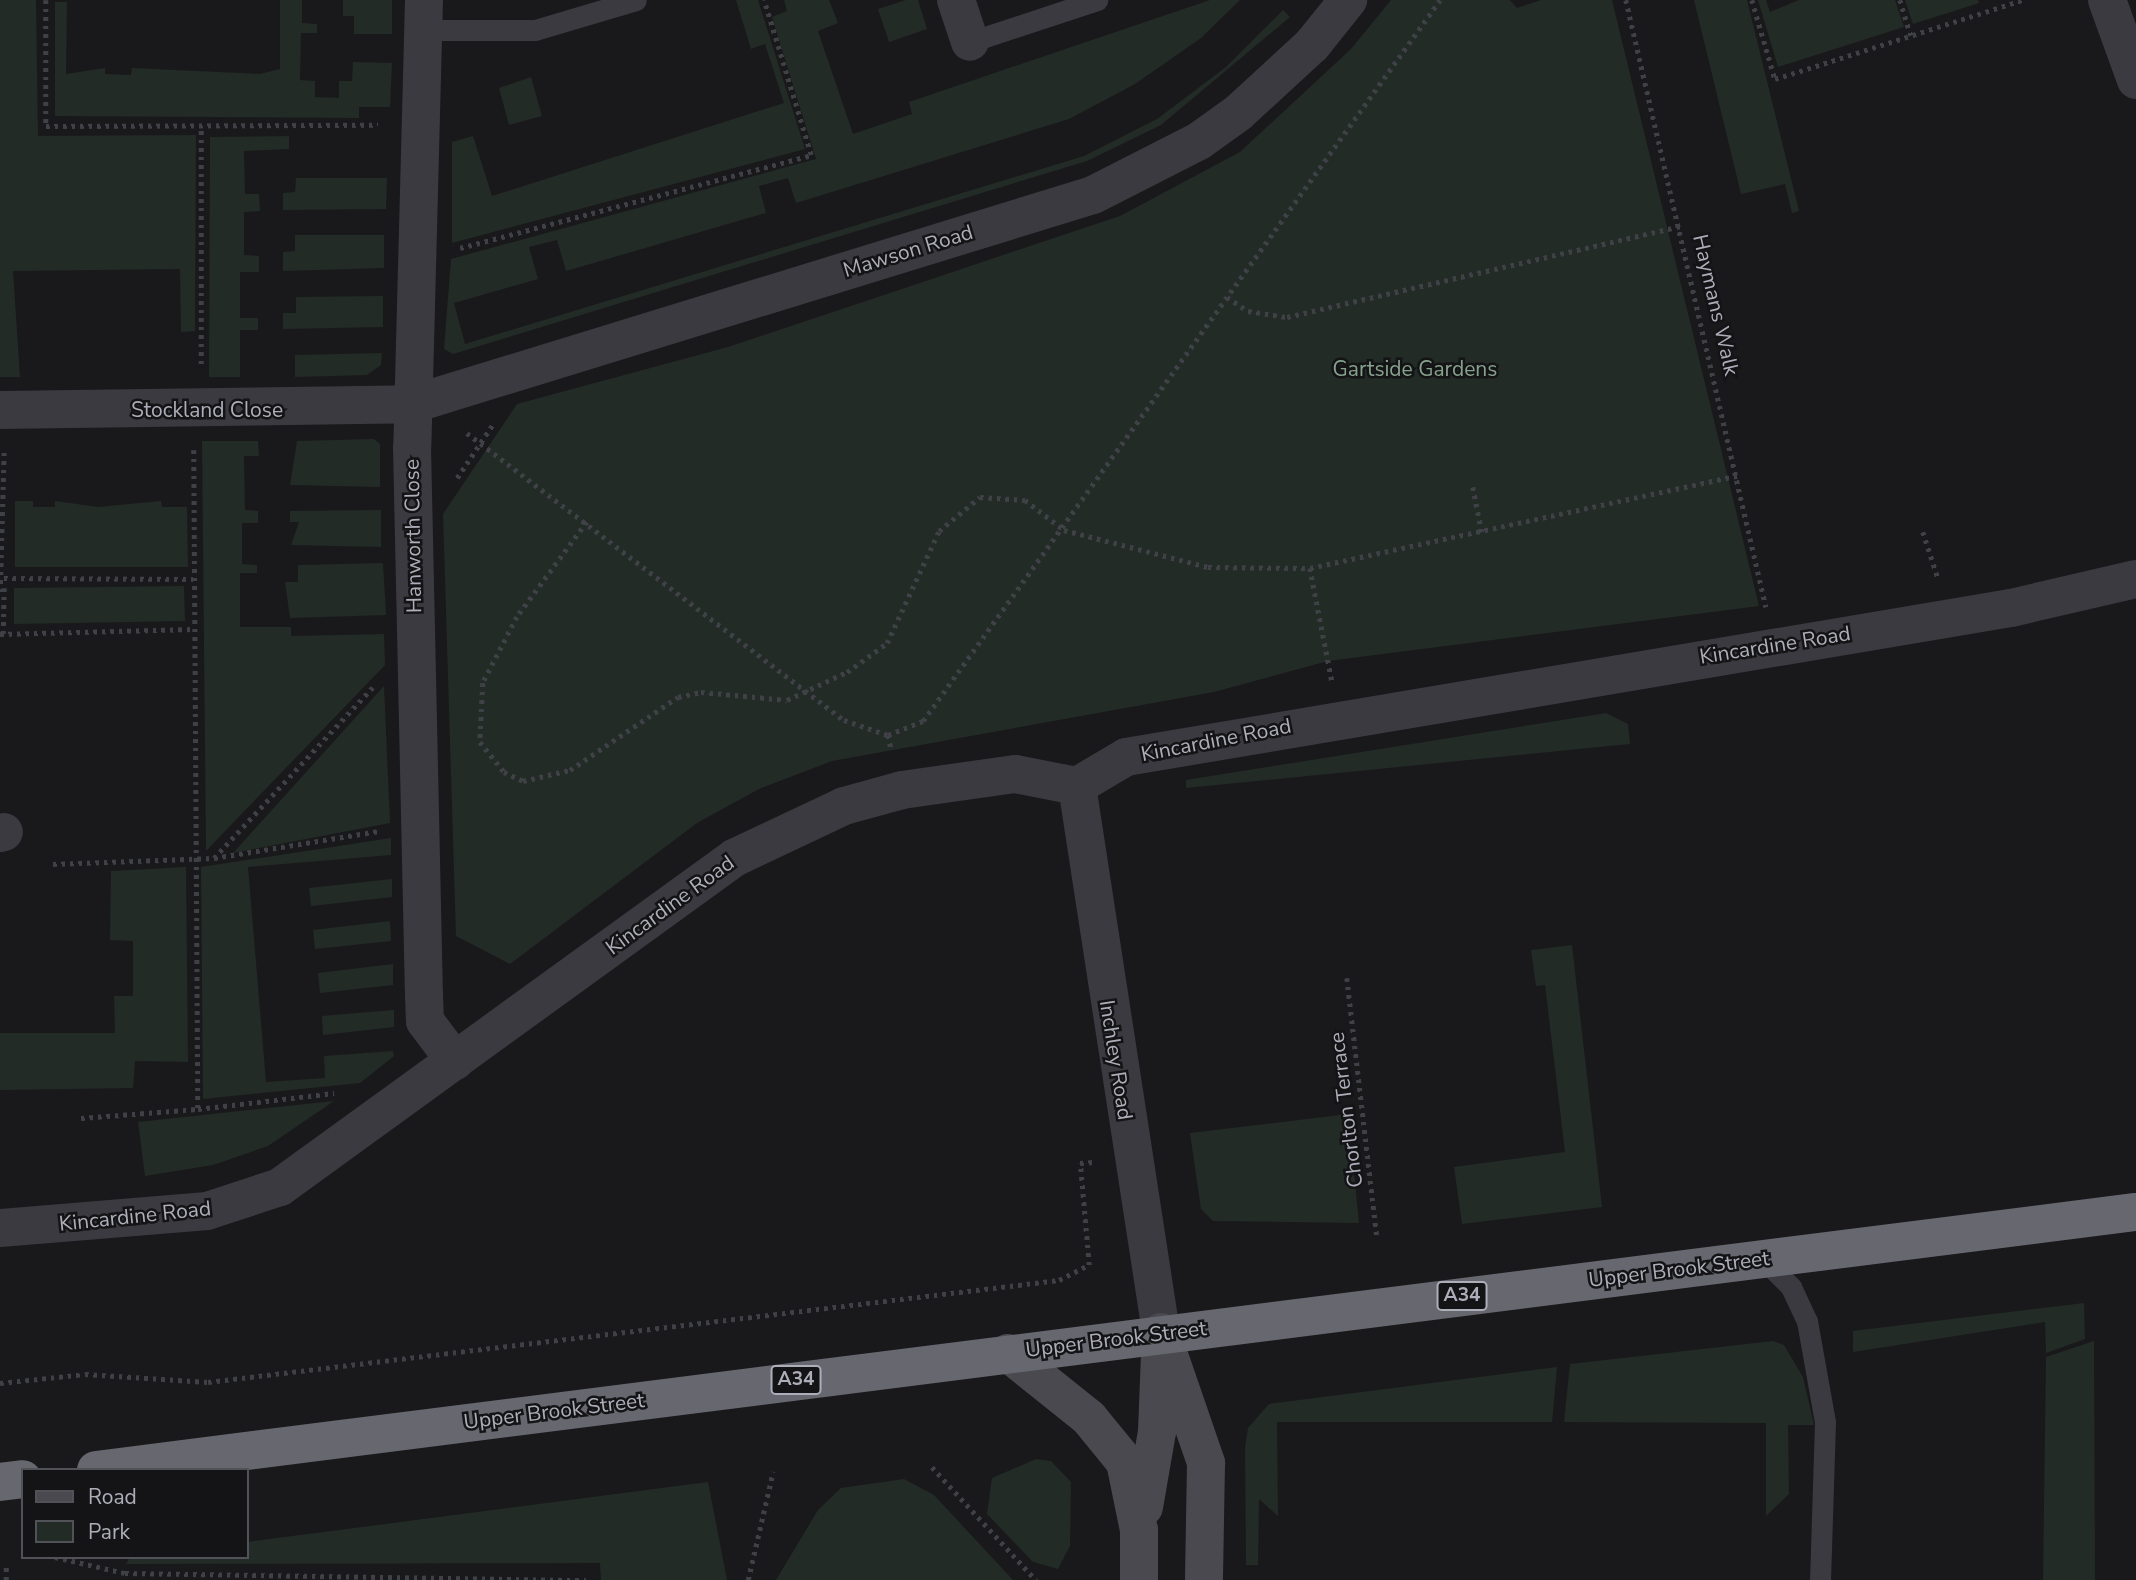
<!DOCTYPE html>
<html>
<head>
<meta charset="utf-8">
<style>
  body { margin:0 }
  #map { position:relative; width:2136px; height:1580px; overflow:hidden; background:#19191b; font-family:"Nunito Sans",sans-serif }
  div>[style] { position:absolute }
  [style*='--x'] { left:calc(var(--x)*1px); top:calc(var(--y)*1px); width:calc(var(--w)*1px); rotate:calc(var(--a)*1deg) }
  .green>* { inset:0; background:#232b26 }
  .path>* { height:4.5px; margin-top:-2.25px; transform-origin:0; background:repeating-linear-gradient(90deg,#404147 0 3.5px,transparent 0 8.5px) }
  .lane>* { height:21px; margin:-10.5px; padding:0 10.5px; transform-origin:10.5px; border-radius:10.5px; background:#3b3a40 }
  .street>* { height:38px; margin:-19px; padding:0 19px; transform-origin:19px; border-radius:19px; background:#3b3a40 }
  .secondary>* { height:38px; margin:-19px; padding:0 19px; transform-origin:19px; border-radius:19px; background:#49494f }
  .highway>* { height:38px; margin:-19px; padding:0 19px; transform-origin:19px; border-radius:19px; background:#676770 }
  span { translate:-50% -50%; white-space:nowrap; text-align:center; line-height:1.15; -webkit-text-stroke:5px #141416; paint-order:stroke }
  .shield-label span { padding:2px 5px; background:#141416; border:2px solid; border-radius:5px; -webkit-text-stroke-width:0 }
  .shield-label { font-size:19px; color:#adaeb9; font-weight:700 }
  .street-label { font-size:21px; color:#adaeb9 }
  .park-label { font-size:21px; color:#86a28d }
  .legend { position:absolute; left:21px; top:1468px; width:228px; height:91px; box-sizing:border-box; background:#141416; border:2px solid #515257; margin:0; padding:9px 12px; list-style:none; font-size:21px; color:#adaeb9 }
  .legend li { display:flex; align-items:center; gap:14px; height:35px }
  .legend b { width:35px; border:2px solid #515257 }
</style>
</head>
<body>
<div id="map">
  <div class="green">
    <div style="clip-path:polygon(0 0,36px 0,38px 136px,196px 135px,195px 331px,181px 332px,180px 269px,13px 271px,20px 377px,0 377px)"></div>
    <div style="clip-path:polygon(280px 0,302px 0,302px 23px,317px 24px,317px 33px,301px 33px,300px 80px,315px 81px,315px 97px,339px 98px,339px 81px,352px 81px,353px 62px,392px 63px,390px 107px,359px 107px,359px 118px,55px 116px,55px 2px,67px 2px,66px 74px,105px 68px,105px 74px,131px 75px,132px 68px,260px 74px,280px 69px)"></div>
    <div style="clip-path:polygon(343px 0,392px 0,392px 34px,354px 34px,354px 16px,343px 16px)"></div>
    <div style="clip-path:polygon(736px 0,758px 0,805px 149px,452px 243px,452px 142px,473px 136px,492px 196px,784px 103px,765px 44px,751px 49px)"></div>
    <div style="clip-path:polygon(784px 0,829px 0,838px 23px,818px 31px,853px 134px,912px 114px,909px 102px,1210px 0,1240px 0,1201px 38px,1135px 84px,1069px 119px,796px 203px,788px 178px,759px 186px,766px 213px,566px 271px,557px 240px,529px 247px,538px 279px,454px 303px,465px 344px,1084px 156px,1157px 119px,1226px 67px,1283px 10px,1290px 17px,1161px 125px,1087px 161px,453px 354px,444px 349px,451px 259px,816px 159px,772px 17px,787px 11px)"></div>
    <div style="clip-path:polygon(906px 0,918px 0,927px 29px,889px 42px,878px 9px)"></div>
    <div style="clip-path:polygon(1391px 0,1510px 0,1517px 8px,1541px 0,1612px 0,1759px 606px,1328px 661px,1214px 692px,832px 761px,759px 789px,697px 823px,510px 964px,456px 936px,443px 514px,517px 404px,728px 347px,1120px 216px,1240px 152px,1351px 49px)"></div>
    <div style="clip-path:polygon(1694px 0,1747px 0,1799px 211px,1792px 213px,1785px 184px,1741px 194px)"></div>
    <div style="clip-path:polygon(1758px 0,1766px 0,1770px 12px,1799px 0,1895px 0,1904px 27px,1778px 67px)"></div>
    <div style="clip-path:polygon(1905px 0,1978px 0,1979px 3px,1913px 24px)"></div>
    <div style="clip-path:polygon(531px 77px,542px 116px,509px 125px,499px 88px)"></div>
    <div style="clip-path:polygon(289px 136px,289px 149px,244px 151px,245px 194px,259px 194px,260px 211px,244px 212px,244px 255px,259px 256px,259px 272px,240px 272px,240px 318px,258px 318px,258px 330px,240px 330px,240px 377px,209px 377px,210px 137px)"></div>
    <div style="clip-path:polygon(296px 178px,387px 178px,386px 209px,283px 210px,283px 193px,295px 192px)"></div>
    <div style="clip-path:polygon(295px 235px,384px 235px,384px 268px,283px 271px,283px 252px,295px 251px)"></div>
    <div style="clip-path:polygon(383px 296px,383px 327px,283px 329px,283px 313px,296px 313px,296px 297px)"></div>
    <div style="clip-path:polygon(382px 353px,381px 365px,367px 375px,295px 377px,295px 355px)"></div>
    <div style="clip-path:polygon(374px 439px,380px 444px,380px 487px,290px 485px,297px 441px)"></div>
    <div style="clip-path:polygon(202px 441px,258px 441px,259px 456px,244px 456px,245px 510px,258px 511px,258px 523px,242px 523px,242px 564px,257px 565px,257px 573px,240px 573px,240px 627px,291px 627px,291px 636px,384px 634px,385px 665px,206px 851px)"></div>
    <div style="clip-path:polygon(15px 501px,33px 501px,33px 507px,55px 507px,55px 501px,98px 507px,161px 501px,162px 507px,187px 507px,188px 567px,15px 567px)"></div>
    <div style="clip-path:polygon(381px 510px,381px 547px,291px 545px,299px 522px,290px 522px,290px 511px)"></div>
    <div style="clip-path:polygon(383px 563px,386px 615px,290px 618px,285px 582px,298px 582px,298px 565px)"></div>
    <div style="clip-path:polygon(184px 586px,185px 621px,14px 624px,14px 588px)"></div>
    <div style="clip-path:polygon(384px 686px,390px 823px,233px 853px)"></div>
    <div style="clip-path:polygon(1606px 713px,1628px 724px,1630px 744px,1186px 788px,1186px 780px)"></div>
    <div style="clip-path:polygon(391px 838px,391px 855px,248px 867px,266px 1082px,325px 1078px,324px 1056px,393px 1051px,394px 1056px,360px 1083px,203px 1099px,201px 867px)"></div>
    <div style="clip-path:polygon(186px 867px,188px 1062px,135px 1061px,133px 1088px,0 1090px,0 1033px,115px 1033px,114px 996px,133px 996px,133px 941px,110px 940px,111px 871px)"></div>
    <div style="clip-path:polygon(392px 879px,392px 897px,311px 906px,309px 888px)"></div>
    <div style="clip-path:polygon(390px 921px,391px 941px,315px 949px,313px 930px)"></div>
    <div style="clip-path:polygon(1572px 945px,1602px 1207px,1462px 1224px,1454px 1167px,1565px 1152px,1545px 985px,1536px 986px,1531px 950px)"></div>
    <div style="clip-path:polygon(393px 964px,393px 985px,320px 993px,318px 973px)"></div>
    <div style="clip-path:polygon(394px 1010px,394px 1027px,323px 1035px,322px 1016px)"></div>
    <div style="clip-path:polygon(334px 1101px,268px 1146px,213px 1165px,145px 1176px,138px 1122px)"></div>
    <div style="clip-path:polygon(1348px 1114px,1359px 1223px,1213px 1221px,1201px 1209px,1190px 1133px)"></div>
    <div style="clip-path:polygon(2084px 1303px,2085px 1339px,2046px 1353px,2045px 1322px,1853px 1352px,1853px 1331px)"></div>
    <div style="clip-path:polygon(1773px 1341px,1784px 1345px,1803px 1377px,1814px 1425px,1788px 1425px,1789px 1494px,1766px 1516px,1766px 1423px,1564px 1422px,1570px 1364px)"></div>
    <div style="clip-path:polygon(2094px 1341px,2095px 1580px,2043px 1580px,2046px 1357px)"></div>
    <div style="clip-path:polygon(1557px 1367px,1552px 1422px,1277px 1422px,1278px 1516px,1259px 1499px,1258px 1565px,1246px 1565px,1245px 1448px,1248px 1428px,1269px 1404px)"></div>
    <div style="clip-path:polygon(1036px 1459px,1051px 1461px,1071px 1482px,1070px 1546px,1058px 1569px,1033px 1562px,987px 1514px,992px 1478px)"></div>
    <div style="clip-path:polygon(904px 1479px,934px 1495px,1013px 1580px,776px 1580px,818px 1510px,841px 1488px)"></div>
    <div style="clip-path:polygon(708px 1482px,727px 1580px,601px 1580px,600px 1563px,126px 1564px,130px 1557px,247px 1557px,247px 1542px)"></div>
  </div>
  <div class="path">
    <div style="--x:46;--y:0;--w:126;--a:90"></div>
    <div style="--x:46;--y:126;--w:332;--a:-0.2"></div>
    <div style="--x:1626;--y:0;--w:623;--a:77.01"></div>
    <div style="--x:1752;--y:0;--w:82;--a:73.8"></div>
    <div style="--x:1775;--y:79;--w:260;--a:-17.7"></div>
    <div style="--x:1900;--y:0;--w:37;--a:73"></div>
    <div style="--x:460;--y:248;--w:363;--a:-14.8"></div>
    <div style="--x:811;--y:155;--w:162;--a:-106.9"></div>
    <div style="--x:1227;--y:297;--w:25;--a:34"></div>
    <div style="--x:1248;--y:311;--w:39;--a:9"></div>
    <div style="--x:1287;--y:317;--w:405;--a:-13"></div>
    <div style="--x:201;--y:364;--w:237;--a:-90"></div>
    <div style="--x:467;--y:433;--w:474;--a:37.3"></div>
    <div style="--x:844;--y:720;--w:46;--a:18.8"></div>
    <div style="--x:888;--y:735;--w:13;--a:77"></div>
    <div style="--x:194;--y:450;--w:659;--a:89.65"></div>
    <div style="--x:198;--y:1109;--w:137;--a:-6.7"></div>
    <div style="--x:457;--y:478;--w:65;--a:-56.3"></div>
    <div style="--x:1473;--y:487;--w:47;--a:78.9"></div>
    <div style="--x:587;--y:522;--w:118;--a:126.4"></div>
    <div style="--x:517;--y:617;--w:74;--a:117.3"></div>
    <div style="--x:483;--y:683;--w:59;--a:92.9"></div>
    <div style="--x:480;--y:742;--w:38;--a:51"></div>
    <div style="--x:504;--y:772;--w:21;--a:25"></div>
    <div style="--x:523;--y:781;--w:48;--a:-13.2"></div>
    <div style="--x:570;--y:770;--w:130;--a:-34.1"></div>
    <div style="--x:678;--y:697;--w:24;--a:-12"></div>
    <div style="--x:701;--y:692;--w:86;--a:5.3"></div>
    <div style="--x:787;--y:700;--w:66;--a:-25"></div>
    <div style="--x:847;--y:672;--w:49;--a:-35.9"></div>
    <div style="--x:887;--y:643;--w:123;--a:-65.1"></div>
    <div style="--x:939;--y:531;--w:53;--a:-39.7"></div>
    <div style="--x:980;--y:497;--w:45;--a:3.8"></div>
    <div style="--x:1025;--y:500;--w:49;--a:37.6"></div>
    <div style="--x:1064;--y:530;--w:149;--a:14.4"></div>
    <div style="--x:1208;--y:567;--w:102;--a:0.6"></div>
    <div style="--x:1310;--y:568;--w:439;--a:-12.2"></div>
    <div style="--x:1923;--y:532;--w:48;--a:71.9"></div>
    <div style="--x:1310;--y:568;--w:115;--a:79"></div>
    <div style="--x:4;--y:578;--w:189;--a:0.3"></div>
    <div style="--x:0;--y:592;--w:142;--a:-88.4"></div>
    <div style="--x:0;--y:634;--w:194;--a:-1.5"></div>
    <div style="--x:3;--y:634;--w:46;--a:-88.8"></div>
    <div style="--x:888;--y:735;--w:38;--a:-22"></div>
    <div style="--x:923;--y:721;--w:887;--a:-54.36"></div>
    <div style="--x:214;--y:858;--w:233;--a:-47.1"></div>
    <div style="--x:53;--y:864;--w:161;--a:-2.1"></div>
    <div style="--x:214;--y:858;--w:167;--a:-9.3"></div>
    <div style="--x:1347;--y:978;--w:262;--a:83.4"></div>
    <div style="--x:81;--y:1118;--w:117;--a:-4.4"></div>
    <div style="--x:0;--y:1383;--w:85;--a:-6"></div>
    <div style="--x:85;--y:1374;--w:123;--a:3.7"></div>
    <div style="--x:208;--y:1382;--w:857;--a:-6.83"></div>
    <div style="--x:1059;--y:1280;--w:34;--a:-27"></div>
    <div style="--x:1089;--y:1265;--w:102;--a:-95"></div>
    <div style="--x:1080;--y:1163;--w:14;--a:-4"></div>
    <div style="--x:932;--y:1467;--w:154;--a:47.4"></div>
    <div style="--x:55;--y:1557;--w:72;--a:12.9"></div>
    <div style="--x:125;--y:1573;--w:461;--a:0.9"></div>
    <div style="--x:6;--y:1580;--w:17;--a:-90"></div>
    <div style="--x:748;--y:1580;--w:111;--a:-77"></div>
  </div>
  <div class="lane">
    <div style="--x:423;--y:30;--w:112;--a:0"></div>
    <div style="--x:535;--y:30;--w:105;--a:-16.5"></div>
    <div style="--x:970;--y:42;--w:134;--a:-18.3"></div>
    <div style="--x:1763;--y:1259;--w:40;--a:45"></div>
    <div style="--x:1791;--y:1287;--w:38;--a:65"></div>
    <div style="--x:1807;--y:1321;--w:103;--a:79.9"></div>
    <div style="--x:1825;--y:1422;--w:158;--a:91.8"></div>
  </div>
  <div class="street">
    <div style="--x:424;--y:0;--w:447;--a:91.5"></div>
    <div style="--x:412;--y:447;--w:548;--a:88.75"></div>
    <div style="--x:424;--y:995;--w:26;--a:88"></div>
    <div style="--x:425;--y:1021;--w:50;--a:53.1"></div>
    <div style="--x:956;--y:0;--w:44;--a:71.6"></div>
    <div style="--x:2107;--y:0;--w:85;--a:70.1"></div>
    <div style="--x:0;--y:410;--w:413;--a:-0.8"></div>
    <div style="--x:413;--y:404;--w:711;--a:-17.08"></div>
    <div style="--x:1093;--y:195;--w:119;--a:-27"></div>
    <div style="--x:1199;--y:141;--w:48;--a:-35.7"></div>
    <div style="--x:1238;--y:113;--w:100;--a:-42.6"></div>
    <div style="--x:1312;--y:45;--w:58;--a:-51.3"></div>
    <div style="--x:1077;--y:786;--w:552;--a:81.25"></div>
    <div style="--x:0;--y:833;--w:4;--a:-14"></div>
    <div style="--x:0;--y:1228;--w:208;--a:-4.7"></div>
    <div style="--x:207;--y:1211;--w:77;--a:-18.2"></div>
    <div style="--x:280;--y:1187;--w:561;--a:-35.93"></div>
    <div style="--x:734;--y:858;--w:122;--a:-25.3"></div>
    <div style="--x:844;--y:806;--w:60;--a:-15.4"></div>
    <div style="--x:902;--y:790;--w:114;--a:-8.1"></div>
    <div style="--x:1015;--y:774;--w:63;--a:11"></div>
    <div style="--x:1077;--y:786;--w:57;--a:-30.6"></div>
    <div style="--x:1126;--y:757;--w:897;--a:-9.56"></div>
    <div style="--x:2011;--y:608;--w:128;--a:-13.1"></div>
  </div>
  <div class="secondary">
    <div style="--x:1161;--y:1332;--w:139;--a:71"></div>
    <div style="--x:1206;--y:1463;--w:117;--a:91"></div>
    <div style="--x:1008;--y:1353;--w:104;--a:38.7"></div>
    <div style="--x:1089;--y:1418;--w:57;--a:50.7"></div>
    <div style="--x:1125;--y:1462;--w:69;--a:78.4"></div>
    <div style="--x:1139;--y:1530;--w:50;--a:90"></div>
    <div style="--x:1144;--y:1507;--w:76;--a:-80.2"></div>
    <div style="--x:1157;--y:1432;--w:77;--a:-87.8"></div>
  </div>
  <div class="highway">
    <div style="--x:96;--y:1470;--w:2056;--a:-7.21"></div>
    <div style="--x:0;--y:1482;--w:23;--a:-7"></div>
  </div>
  <div class="shield-label">
    <span style="left:1462px;top:1296px">A34</span>
    <span style="left:796px;top:1380px">A34</span>
  </div>
  <div class="street-label">
    <span style="left:908px;top:251px;rotate:-17deg">Mawson Road</span>
    <span style="left:1716px;top:305px;rotate:77deg">Haymans Walk</span>
    <span style="left:207px;top:410px">Stockland Close</span>
    <span style="left:413px;top:536px;rotate:-91deg">Hanworth Close</span>
    <span style="left:1775px;top:645px;rotate:-9deg">Kincardine Road</span>
    <span style="left:1216px;top:740px;rotate:-11deg">Kincardine Road</span>
    <span style="left:670px;top:905px;rotate:-36deg">Kincardine Road</span>
    <span style="left:1116px;top:1060px;rotate:81deg">Inchley Road</span>
    <span style="left:1346px;top:1110px;rotate:-97deg">Chorlton Terrace</span>
    <span style="left:135px;top:1216px;rotate:-6deg">Kincardine Road</span>
    <span style="left:1679px;top:1269px;rotate:-7deg">Upper Brook Street</span>
    <span style="left:1116px;top:1339px;rotate:-7deg">Upper Brook Street</span>
    <span style="left:554px;top:1411px;rotate:-7deg">Upper Brook Street</span>
  </div>
  <div class="park-label">
    <span style="left:1415px;top:369px">Gartside Gardens</span>
  </div>
  <ul class="legend">
  <li><b style="height:9px;background:#49494f"></b>Road</li>
  <li><b style="height:19px;background:#232b26"></b>Park</li>
  </ul>
</div>
</body>
</html>
